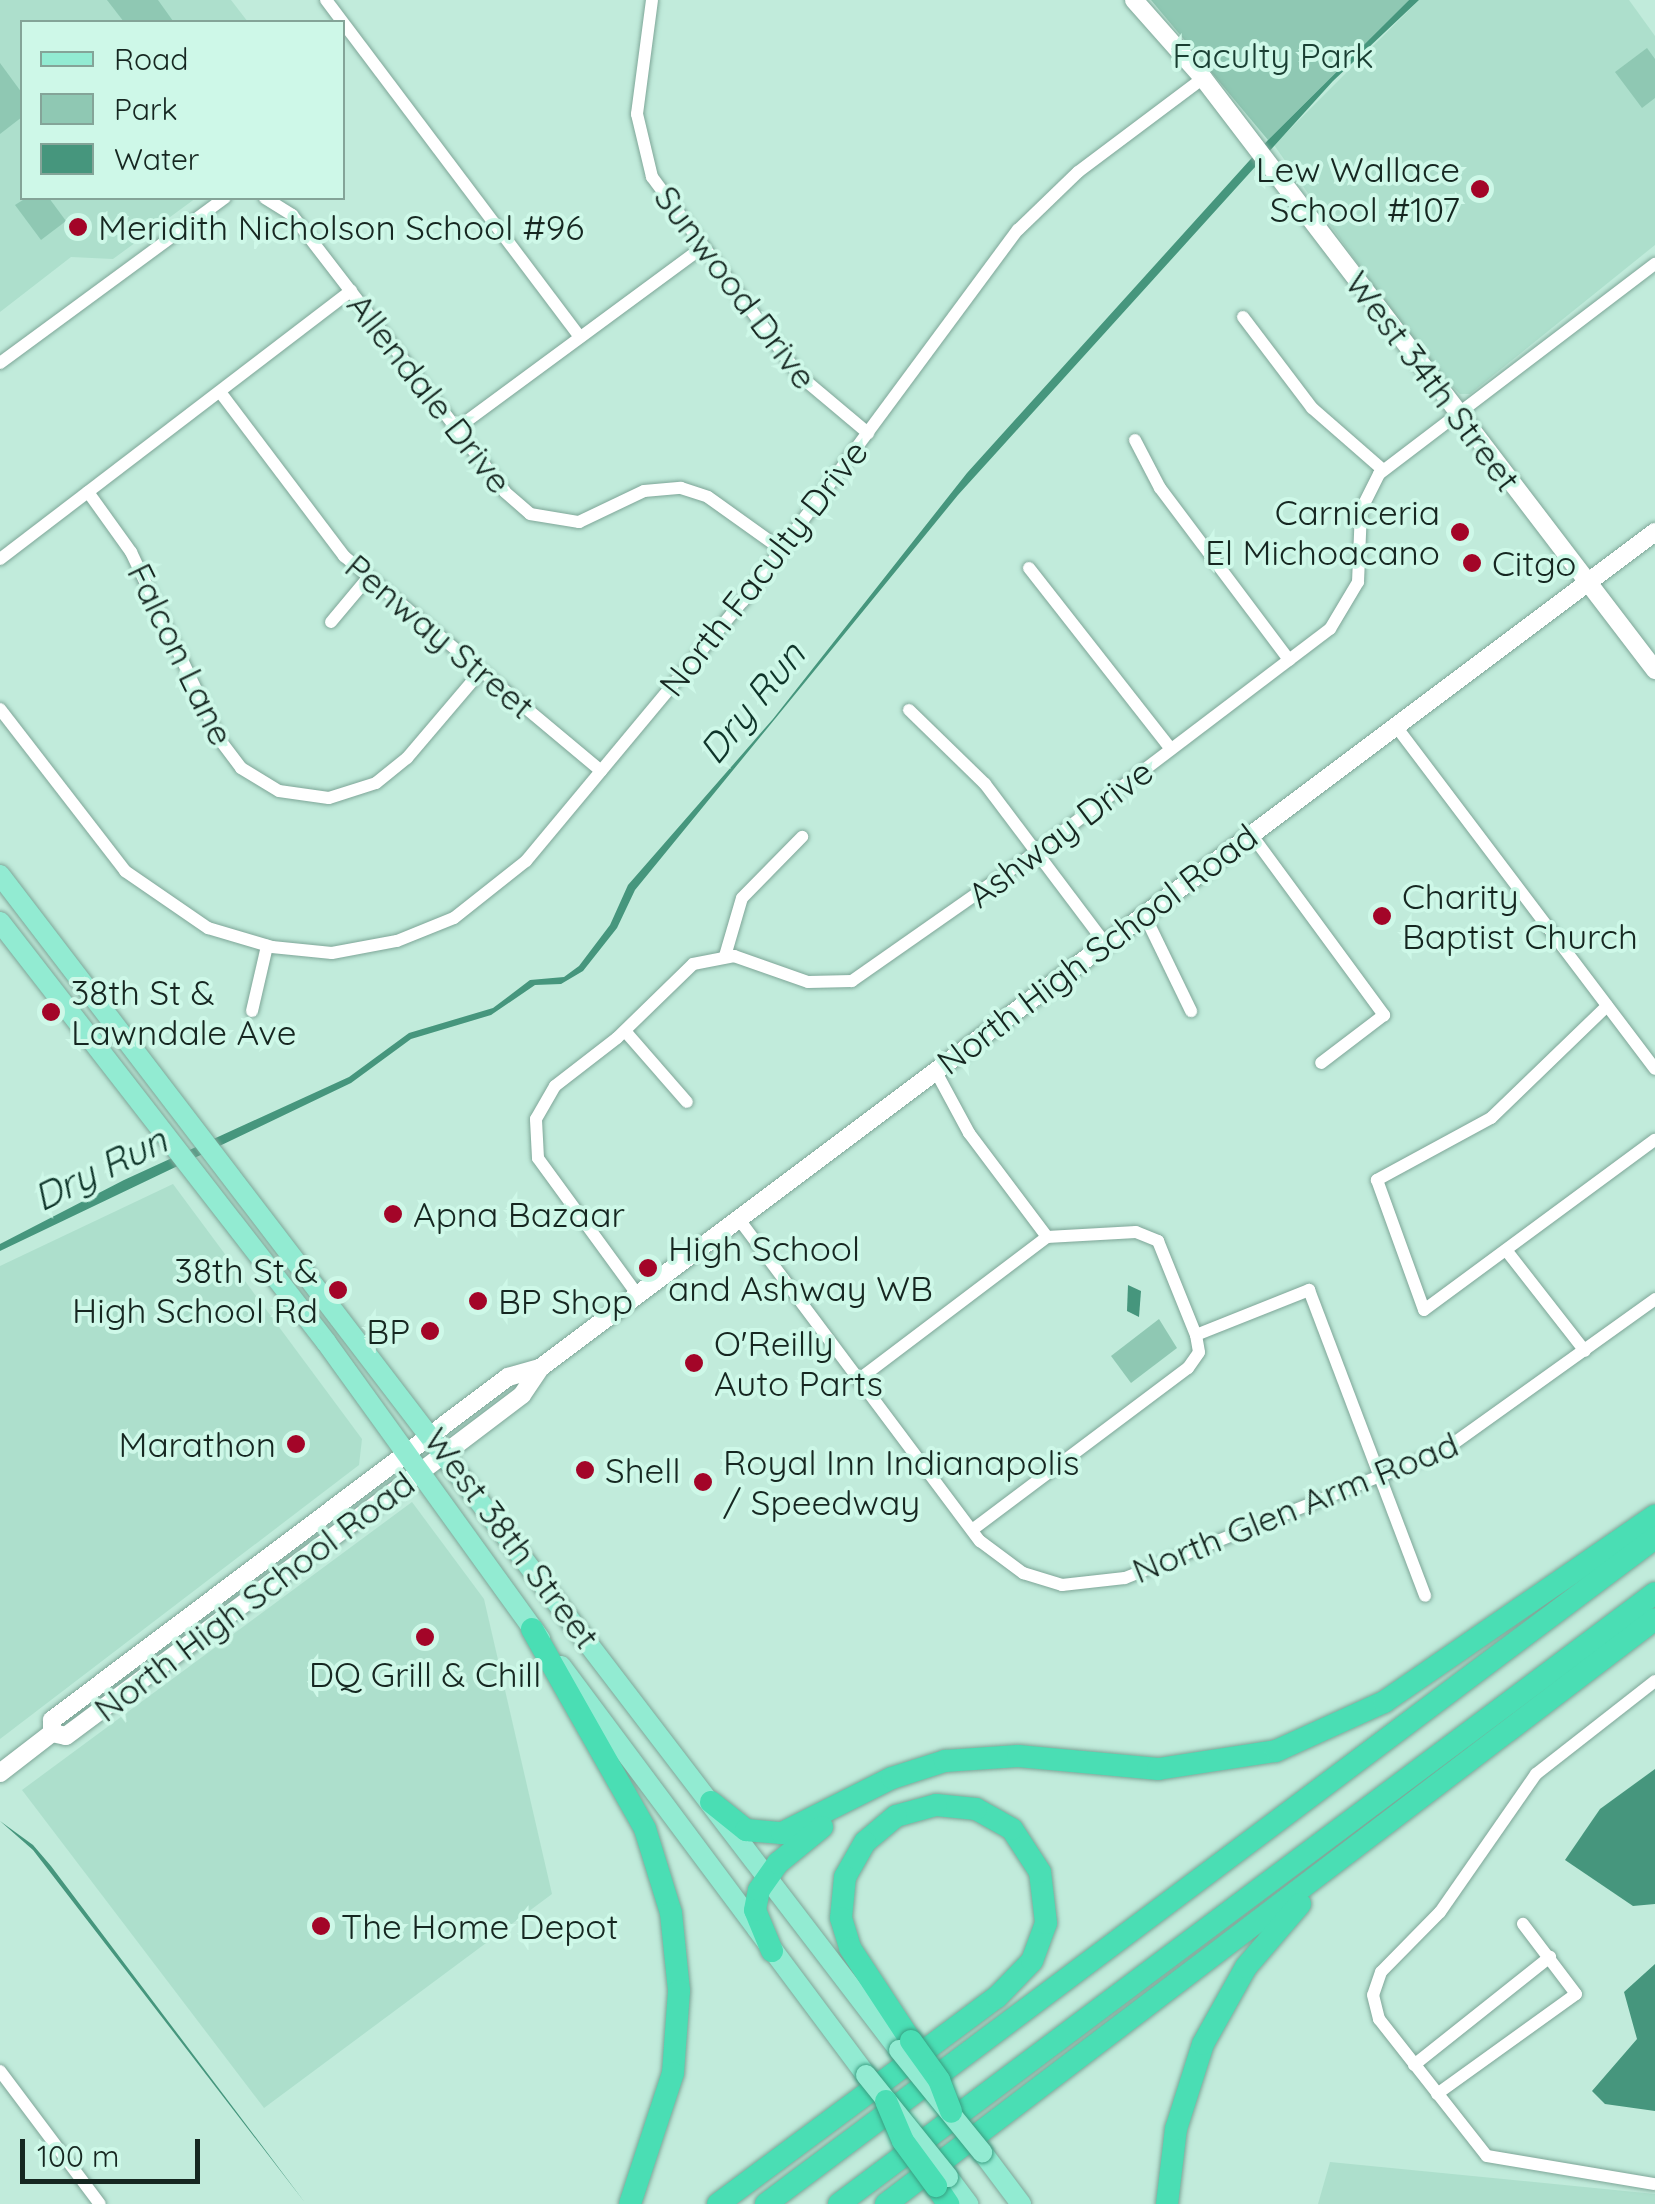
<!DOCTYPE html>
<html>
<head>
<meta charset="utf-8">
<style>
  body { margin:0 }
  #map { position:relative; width:1655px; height:2204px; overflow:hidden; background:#c1ebdb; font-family:Quicksand,sans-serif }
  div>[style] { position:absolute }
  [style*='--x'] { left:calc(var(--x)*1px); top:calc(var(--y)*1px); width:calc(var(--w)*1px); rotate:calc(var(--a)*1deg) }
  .built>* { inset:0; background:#addfcc }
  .green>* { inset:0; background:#8fc8b3 }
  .water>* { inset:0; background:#46967d }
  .roads { filter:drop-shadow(0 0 2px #7ea698) drop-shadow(0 0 2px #7ea698) }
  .street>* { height:12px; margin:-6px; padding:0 6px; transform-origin:6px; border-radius:6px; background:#fff }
  .secondary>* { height:18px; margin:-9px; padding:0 9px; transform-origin:9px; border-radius:9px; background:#fff }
  .primary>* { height:20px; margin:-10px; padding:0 10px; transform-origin:10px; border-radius:10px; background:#92ebd2 }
  .highway>* { height:22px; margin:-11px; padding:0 11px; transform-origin:11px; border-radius:11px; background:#4adeb4 }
  .bridges { filter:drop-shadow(0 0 2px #389e81) drop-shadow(0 0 2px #389e81) }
  .primary-bridge>* { height:20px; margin:-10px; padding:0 10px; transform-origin:10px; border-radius:10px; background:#92ebd2 }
  .highway-bridge>* { height:22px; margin:-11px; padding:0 11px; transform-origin:11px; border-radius:11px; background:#4adeb4 }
  .dots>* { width:28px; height:28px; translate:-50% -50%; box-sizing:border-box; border:5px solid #cef8e8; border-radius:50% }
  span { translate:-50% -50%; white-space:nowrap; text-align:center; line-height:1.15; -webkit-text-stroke:8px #cef8e8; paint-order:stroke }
  .park-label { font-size:35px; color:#1a3f33 }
  .poi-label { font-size:35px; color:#162721 }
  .right { translate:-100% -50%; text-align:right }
  .left { translate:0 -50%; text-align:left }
  .street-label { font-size:35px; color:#162721 }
  .water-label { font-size:38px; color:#0f352a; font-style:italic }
  .legend { position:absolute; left:20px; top:20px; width:325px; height:180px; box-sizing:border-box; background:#cef8e8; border:2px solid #84a498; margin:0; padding:12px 18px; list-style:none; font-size:30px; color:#162721 }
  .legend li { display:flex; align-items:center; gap:20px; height:50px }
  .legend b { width:50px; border:2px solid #84a498 }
  .scale { position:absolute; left:20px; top:2139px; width:180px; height:45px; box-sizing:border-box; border:5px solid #162721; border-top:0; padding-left:12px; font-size:30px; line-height:35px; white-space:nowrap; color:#162721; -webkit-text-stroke:8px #cef8e8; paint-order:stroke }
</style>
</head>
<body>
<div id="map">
  <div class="built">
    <div style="clip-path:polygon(0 0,231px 0,248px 22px,22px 22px,22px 198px,196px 198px,113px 259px,71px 257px,0 312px)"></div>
    <div style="clip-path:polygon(1419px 0,1629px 0,1655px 36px,1655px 245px,1470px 394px,1460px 394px,1422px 355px,1274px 145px)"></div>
    <div style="clip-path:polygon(173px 1184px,362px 1439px,359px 1465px,0 1739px,0 1266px)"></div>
    <div style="clip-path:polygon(412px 1502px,484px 1599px,552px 1894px,264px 2108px,22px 1790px)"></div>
    <div style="clip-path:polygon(1330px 2162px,1655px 2194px,1655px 2204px,1318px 2204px)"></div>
  </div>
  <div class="green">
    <div style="clip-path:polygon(107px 0,158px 0,173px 21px,124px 22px)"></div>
    <div style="clip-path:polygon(1151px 0,1409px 0,1268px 140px)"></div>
    <div style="clip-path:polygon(1647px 48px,1655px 59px,1655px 98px,1642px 108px,1615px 72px)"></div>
    <div style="clip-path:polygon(0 63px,22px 93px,22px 117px,0 134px)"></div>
    <div style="clip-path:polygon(26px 198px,49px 198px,66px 221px,41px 240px,15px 205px)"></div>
    <div style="clip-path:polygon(1159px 1319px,1177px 1348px,1131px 1383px,1111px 1356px)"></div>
  </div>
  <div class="water">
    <div style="clip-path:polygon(1409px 0,1419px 0,1333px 81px,958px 495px,635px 890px,617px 928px,583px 971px,561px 984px,535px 985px,491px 1015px,411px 1039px,351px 1083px,0 1251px,0 1244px,124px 1180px,349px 1077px,409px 1033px,493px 1008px,530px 980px,564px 977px,579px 966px,610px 925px,628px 885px,773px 719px,967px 473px,1268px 140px)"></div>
    <div style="clip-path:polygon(1128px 1285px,1141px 1291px,1139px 1317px,1127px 1311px)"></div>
    <div style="clip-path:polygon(1655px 1769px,1655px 1904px,1633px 1906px,1565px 1860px,1600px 1809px)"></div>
    <div style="clip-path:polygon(0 1821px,33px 1845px,51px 1866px,306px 2204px,33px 1850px)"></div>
    <div style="clip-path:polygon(1655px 1964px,1655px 2111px,1605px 2104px,1592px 2091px,1637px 2039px,1624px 1992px)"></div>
  </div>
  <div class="roads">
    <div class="street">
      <div style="--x:326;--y:0;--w:422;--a:53"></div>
      <div style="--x:652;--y:0;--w:115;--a:97.5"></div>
      <div style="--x:637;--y:114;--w:65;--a:76.6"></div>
      <div style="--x:652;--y:177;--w:248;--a:53.4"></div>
      <div style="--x:800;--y:376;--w:89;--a:40"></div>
      <div style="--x:265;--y:198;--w:32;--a:32"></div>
      <div style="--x:292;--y:215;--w:349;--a:52.4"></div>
      <div style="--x:505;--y:492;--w:33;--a:41"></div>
      <div style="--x:530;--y:514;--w:50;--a:9.3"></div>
      <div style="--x:579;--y:522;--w:72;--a:-25.5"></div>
      <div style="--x:644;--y:491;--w:37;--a:-5"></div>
      <div style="--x:681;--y:488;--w:28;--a:18"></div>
      <div style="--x:708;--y:497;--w:91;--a:35.6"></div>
      <div style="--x:1243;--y:317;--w:114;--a:52.8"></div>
      <div style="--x:1312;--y:408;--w:94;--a:41.1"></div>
      <div style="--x:0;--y:363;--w:279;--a:-36.3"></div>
      <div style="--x:220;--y:392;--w:206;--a:52.9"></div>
      <div style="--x:344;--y:556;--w:335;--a:39.9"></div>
      <div style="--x:456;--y:429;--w:307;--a:-36.4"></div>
      <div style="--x:1135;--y:440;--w:54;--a:62.5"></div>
      <div style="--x:1160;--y:488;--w:215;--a:53.1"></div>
      <div style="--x:88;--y:492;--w:74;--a:54.4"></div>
      <div style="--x:131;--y:552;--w:208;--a:64.7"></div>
      <div style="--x:220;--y:740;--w:35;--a:53"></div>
      <div style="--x:241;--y:768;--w:44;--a:31.2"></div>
      <div style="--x:279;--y:791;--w:50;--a:8"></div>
      <div style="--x:329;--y:798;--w:49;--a:-17.7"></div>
      <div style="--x:376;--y:783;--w:40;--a:-39"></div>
      <div style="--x:407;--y:758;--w:114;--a:-49.6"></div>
      <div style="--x:0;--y:559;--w:442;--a:-37.4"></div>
      <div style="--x:1029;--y:568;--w:230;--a:51.9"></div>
      <div style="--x:331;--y:622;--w:56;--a:-50.1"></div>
      <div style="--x:0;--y:709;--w:205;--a:52.3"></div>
      <div style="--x:125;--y:871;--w:101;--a:34.5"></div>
      <div style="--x:208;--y:928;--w:67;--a:16.5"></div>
      <div style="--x:272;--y:947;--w:60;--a:5.7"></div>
      <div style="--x:332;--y:953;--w:66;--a:-10.5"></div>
      <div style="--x:397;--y:941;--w:61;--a:-22"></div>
      <div style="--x:454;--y:918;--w:92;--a:-38.4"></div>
      <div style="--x:526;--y:861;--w:339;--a:-50.2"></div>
      <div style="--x:743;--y:601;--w:462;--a:-53.5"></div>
      <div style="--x:1018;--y:230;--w:83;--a:-44"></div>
      <div style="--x:1078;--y:172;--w:156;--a:-36.9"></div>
      <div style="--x:909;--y:710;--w:106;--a:44.2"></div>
      <div style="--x:985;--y:784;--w:199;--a:53"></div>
      <div style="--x:1395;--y:725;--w:431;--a:52.9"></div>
      <div style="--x:1251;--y:834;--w:225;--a:53.7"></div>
      <div style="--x:1384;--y:1015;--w:79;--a:142.7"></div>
      <div style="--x:1144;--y:914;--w:108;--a:64.1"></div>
      <div style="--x:725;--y:956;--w:60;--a:-73.7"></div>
      <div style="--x:742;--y:898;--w:86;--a:-45.5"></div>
      <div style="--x:1607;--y:1006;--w:161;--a:136"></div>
      <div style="--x:1491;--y:1118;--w:130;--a:151.5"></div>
      <div style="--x:1377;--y:1180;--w:138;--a:70.1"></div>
      <div style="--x:1424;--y:1310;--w:287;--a:-36.4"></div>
      <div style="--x:252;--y:1011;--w:67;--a:-77"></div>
      <div style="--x:625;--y:1031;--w:94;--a:48.9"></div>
      <div style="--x:935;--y:1070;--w:72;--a:61.6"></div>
      <div style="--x:969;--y:1133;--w:130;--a:53.1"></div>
      <div style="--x:1047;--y:1237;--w:89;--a:-3.2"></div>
      <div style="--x:1136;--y:1232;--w:24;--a:22"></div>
      <div style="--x:1158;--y:1241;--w:101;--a:68"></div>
      <div style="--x:1196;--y:1335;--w:122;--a:-21.7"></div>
      <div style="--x:1309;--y:1290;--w:327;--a:69.2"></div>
      <div style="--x:738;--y:1218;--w:404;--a:53.2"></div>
      <div style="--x:980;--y:1541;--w:54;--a:36.7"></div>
      <div style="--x:1023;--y:1573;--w:41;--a:17.1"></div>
      <div style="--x:1062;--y:1585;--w:63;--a:-6.3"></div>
      <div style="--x:1125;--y:1578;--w:342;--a:-21.8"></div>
      <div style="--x:1443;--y:1451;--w:261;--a:-35.6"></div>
      <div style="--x:1506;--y:1250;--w:128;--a:52"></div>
      <div style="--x:637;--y:1294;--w:168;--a:-126.1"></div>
      <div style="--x:538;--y:1158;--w:39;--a:-93"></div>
      <div style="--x:536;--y:1119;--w:38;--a:-60"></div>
      <div style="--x:555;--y:1086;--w:78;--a:-37.7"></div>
      <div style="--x:617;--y:1038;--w:106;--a:-44.2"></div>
      <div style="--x:693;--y:964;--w:42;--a:-11"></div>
      <div style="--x:734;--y:956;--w:78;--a:19.4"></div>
      <div style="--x:808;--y:982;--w:44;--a:-1.3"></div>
      <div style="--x:852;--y:981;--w:225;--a:-35"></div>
      <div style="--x:1036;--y:852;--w:369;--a:-37.2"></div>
      <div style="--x:1330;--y:629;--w:55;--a:-59.2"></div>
      <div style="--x:1358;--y:582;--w:72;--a:-87.6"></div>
      <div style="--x:1361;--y:510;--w:40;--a:-63.4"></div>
      <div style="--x:1379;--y:474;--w:347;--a:-37.3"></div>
      <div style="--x:858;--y:1380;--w:237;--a:-37.1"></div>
      <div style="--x:972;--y:1530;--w:270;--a:-36.9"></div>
      <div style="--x:1188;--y:1368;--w:19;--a:-55"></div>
      <div style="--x:1199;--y:1352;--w:17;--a:-100"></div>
      <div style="--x:1655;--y:1681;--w:151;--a:142"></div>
      <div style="--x:1536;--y:1774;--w:168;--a:124.8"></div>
      <div style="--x:1440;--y:1912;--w:84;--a:134.5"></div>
      <div style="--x:1381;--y:1972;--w:24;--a:109"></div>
      <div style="--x:1373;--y:1995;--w:25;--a:76"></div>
      <div style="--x:1379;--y:2019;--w:174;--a:51.8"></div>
      <div style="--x:1487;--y:2156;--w:170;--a:9.5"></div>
      <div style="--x:1414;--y:2065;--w:174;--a:-38.5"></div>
      <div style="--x:0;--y:2071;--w:166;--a:53.1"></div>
      <div style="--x:1437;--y:2094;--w:171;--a:-35.7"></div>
      <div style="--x:1576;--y:1994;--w:88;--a:-127.1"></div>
    </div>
    <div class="secondary">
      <div style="--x:1134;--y:0;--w:104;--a:48.5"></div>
      <div style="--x:1203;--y:78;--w:745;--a:52.64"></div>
      <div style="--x:52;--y:1733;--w:14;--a:12"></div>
      <div style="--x:66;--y:1736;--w:440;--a:-36.7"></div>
      <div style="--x:419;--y:1473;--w:129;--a:-37.1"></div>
      <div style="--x:522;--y:1395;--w:32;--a:-56"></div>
      <div style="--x:540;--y:1368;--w:1394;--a:-36.86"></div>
      <div style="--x:0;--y:1773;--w:66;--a:-37.6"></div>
      <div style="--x:52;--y:1733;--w:13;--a:-90"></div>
      <div style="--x:52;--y:1720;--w:571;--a:-36.95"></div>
      <div style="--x:508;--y:1377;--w:33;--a:-16"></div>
    </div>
    <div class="primary">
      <div style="--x:0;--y:875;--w:1479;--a:52.58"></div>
      <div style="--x:0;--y:922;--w:532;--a:52.18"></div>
      <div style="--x:326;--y:1342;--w:366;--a:54.2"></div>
      <div style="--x:561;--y:1666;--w:510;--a:53.29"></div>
      <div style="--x:982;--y:2152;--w:65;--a:53.1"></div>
      <div style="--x:948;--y:2177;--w:34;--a:53"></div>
    </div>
    <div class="highway">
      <div style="--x:532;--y:1629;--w:230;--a:60.5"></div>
      <div style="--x:645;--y:1829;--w:88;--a:72.8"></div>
      <div style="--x:671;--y:1913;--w:78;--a:84.1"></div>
      <div style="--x:679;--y:1991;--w:82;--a:94.2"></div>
      <div style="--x:673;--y:2073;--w:138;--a:108.2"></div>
      <div style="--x:711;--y:1802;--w:45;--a:38.7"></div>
      <div style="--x:746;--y:1830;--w:36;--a:5"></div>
      <div style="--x:782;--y:1833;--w:123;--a:-26.6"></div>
      <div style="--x:892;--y:1778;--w:56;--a:-17.8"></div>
      <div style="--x:945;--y:1761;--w:73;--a:-3.9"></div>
      <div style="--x:1018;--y:1756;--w:141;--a:5.3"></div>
      <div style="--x:1158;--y:1769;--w:119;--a:-8.7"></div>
      <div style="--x:1276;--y:1751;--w:119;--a:-24.4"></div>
      <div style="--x:1384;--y:1702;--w:329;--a:-34.5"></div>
      <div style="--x:772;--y:1951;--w:44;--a:-112.5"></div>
      <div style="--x:755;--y:1910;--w:20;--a:-79"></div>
      <div style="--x:759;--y:1890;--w:33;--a:-55"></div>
      <div style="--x:778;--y:1863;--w:57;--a:-39.3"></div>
      <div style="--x:936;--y:2186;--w:22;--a:56"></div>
      <div style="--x:718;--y:2204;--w:347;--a:-36.6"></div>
      <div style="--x:997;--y:1997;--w:50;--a:-45.8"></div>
      <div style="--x:1032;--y:1961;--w:40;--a:-69.8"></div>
      <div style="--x:1046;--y:1923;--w:51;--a:-96.7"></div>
      <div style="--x:1040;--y:1872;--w:51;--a:-123.1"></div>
      <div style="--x:1012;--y:1829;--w:41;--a:-150.9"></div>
      <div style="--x:976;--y:1809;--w:40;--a:-174.3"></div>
      <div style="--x:936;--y:1805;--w:41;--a:164.6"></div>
      <div style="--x:896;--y:1816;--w:40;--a:140"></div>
      <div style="--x:865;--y:1842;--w:40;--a:119.7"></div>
      <div style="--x:845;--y:1877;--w:41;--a:95.6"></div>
      <div style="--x:841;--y:1918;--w:31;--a:73"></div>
      <div style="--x:850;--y:1948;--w:111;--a:56.7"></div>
      <div style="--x:766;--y:2204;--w:1111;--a:-36.84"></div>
      <div style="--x:839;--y:2204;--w:1019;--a:-36.82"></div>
      <div style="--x:886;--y:2204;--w:966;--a:-37.26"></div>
      <div style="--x:1167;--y:2204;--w:76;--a:-83.2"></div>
      <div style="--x:1176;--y:2129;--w:89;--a:-72.4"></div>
      <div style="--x:1203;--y:2044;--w:88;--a:-60.8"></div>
      <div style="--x:1246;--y:1967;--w:83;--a:-49.4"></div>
    </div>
  </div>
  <div class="bridges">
    <div class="primary-bridge">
      <div style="--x:899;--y:2050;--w:132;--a:50.9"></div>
      <div style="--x:866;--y:2075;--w:131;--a:51.2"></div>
    </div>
    <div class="highway-bridge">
      <div style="--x:911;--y:2041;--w:48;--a:54.3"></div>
      <div style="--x:939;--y:2080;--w:34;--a:69"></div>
      <div style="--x:886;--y:2101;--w:43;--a:67"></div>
      <div style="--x:903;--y:2141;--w:56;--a:53.7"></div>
    </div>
  </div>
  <div class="dots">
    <div style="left:1480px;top:189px;background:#a30528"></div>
    <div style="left:78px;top:227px;background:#a30528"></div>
    <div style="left:1460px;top:532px;background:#a30528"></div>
    <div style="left:1472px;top:563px;background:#a30528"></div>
    <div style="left:1382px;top:916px;background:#a30528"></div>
    <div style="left:51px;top:1012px;background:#a30528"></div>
    <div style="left:393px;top:1214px;background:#a30528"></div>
    <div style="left:648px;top:1268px;background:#a30528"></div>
    <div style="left:338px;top:1290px;background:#a30528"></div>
    <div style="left:478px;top:1301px;background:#a30528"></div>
    <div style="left:430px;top:1331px;background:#a30528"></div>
    <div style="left:694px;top:1363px;background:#a30528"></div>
    <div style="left:296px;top:1444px;background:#a30528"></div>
    <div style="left:585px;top:1470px;background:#a30528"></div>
    <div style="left:703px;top:1482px;background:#a30528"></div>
    <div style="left:425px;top:1637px;background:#a30528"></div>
    <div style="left:321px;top:1926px;background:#a30528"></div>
  </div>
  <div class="park-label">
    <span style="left:1273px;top:55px">Faculty Park</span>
  </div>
  <div class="poi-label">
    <span class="right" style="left:1460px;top:189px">Lew Wallace<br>School #107</span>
    <span class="left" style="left:98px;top:227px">Meridith Nicholson School #96</span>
    <span class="right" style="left:1440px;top:532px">Carniceria<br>El Michoacano</span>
    <span class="left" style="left:1492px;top:563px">Citgo</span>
    <span class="left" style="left:1402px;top:916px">Charity<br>Baptist Church</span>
    <span class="left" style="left:71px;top:1012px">38th St &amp;<br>Lawndale Ave</span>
    <span class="left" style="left:413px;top:1214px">Apna Bazaar</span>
    <span class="left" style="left:668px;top:1268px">High School<br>and Ashway WB</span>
    <span class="right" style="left:318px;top:1290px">38th St &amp;<br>High School Rd</span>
    <span class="left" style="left:498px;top:1301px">BP Shop</span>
    <span class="right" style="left:410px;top:1331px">BP</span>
    <span class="left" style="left:714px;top:1363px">O'Reilly<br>Auto Parts</span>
    <span class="right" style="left:276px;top:1444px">Marathon</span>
    <span class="left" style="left:723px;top:1482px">Royal Inn Indianapolis<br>/ Speedway</span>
    <span class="left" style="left:605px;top:1470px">Shell</span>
    <span style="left:425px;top:1674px">DQ Grill &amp; Chill</span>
    <span class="left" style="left:341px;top:1926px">The Home Depot</span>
  </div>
  <div class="street-label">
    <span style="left:736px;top:287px;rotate:53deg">Sunwood Drive</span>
    <span style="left:1433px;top:381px;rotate:53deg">West 34th Street</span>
    <span style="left:430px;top:393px;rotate:52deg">Allendale Drive</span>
    <span style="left:763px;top:568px;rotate:-52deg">North Faculty Drive</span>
    <span style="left:440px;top:636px;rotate:40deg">Penway Street</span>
    <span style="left:181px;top:654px;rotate:64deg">Falcon Lane</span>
    <span style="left:1060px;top:833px;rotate:-37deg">Ashway Drive</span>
    <span style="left:1097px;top:949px;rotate:-37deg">North High School Road</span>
    <span style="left:1295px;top:1507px;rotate:-22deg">North Glen Arm Road</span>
    <span style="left:512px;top:1538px;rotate:53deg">West 38th Street</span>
    <span style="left:254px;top:1596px;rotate:-37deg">North High School Road</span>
  </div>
  <div class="water-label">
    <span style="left:752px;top:703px;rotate:-51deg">Dry Run</span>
    <span style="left:100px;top:1169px;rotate:-26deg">Dry Run</span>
  </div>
  <ul class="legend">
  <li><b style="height:12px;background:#92ebd2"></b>Road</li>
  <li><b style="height:28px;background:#8fc8b3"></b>Park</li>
  <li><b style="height:28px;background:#46967d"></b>Water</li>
  </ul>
  <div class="scale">100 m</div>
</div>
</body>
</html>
